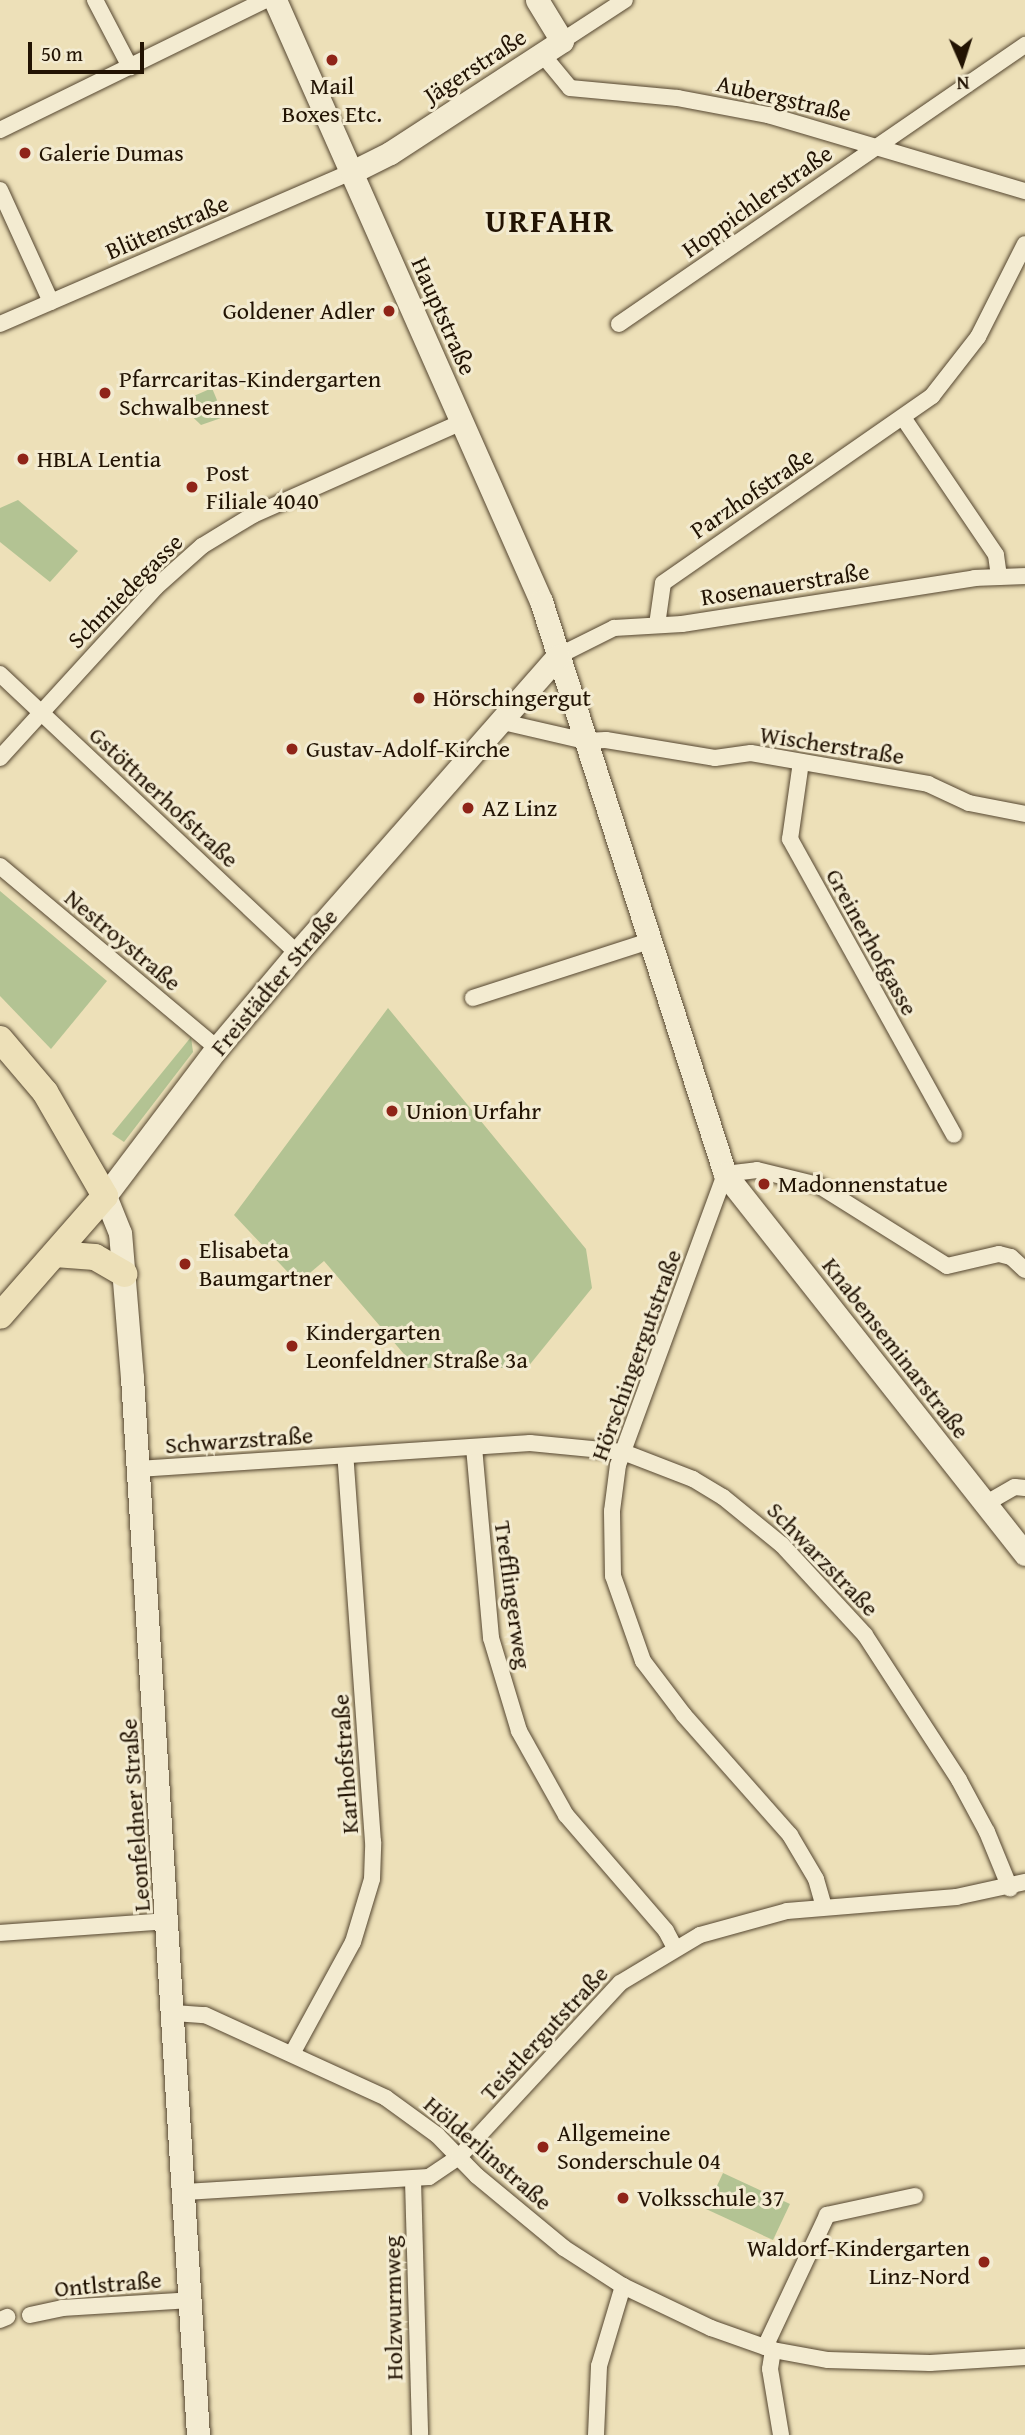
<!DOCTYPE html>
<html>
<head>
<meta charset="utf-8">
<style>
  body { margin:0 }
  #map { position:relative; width:1025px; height:2435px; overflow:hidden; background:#ede0b8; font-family:"Gentium Book Plus",serif }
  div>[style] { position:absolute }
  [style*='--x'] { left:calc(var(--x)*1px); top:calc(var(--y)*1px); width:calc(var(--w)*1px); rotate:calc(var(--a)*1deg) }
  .green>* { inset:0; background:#b3c393 }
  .roads { filter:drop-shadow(0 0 2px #554630) drop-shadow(0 0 2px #554630) }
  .street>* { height:16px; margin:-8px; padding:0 8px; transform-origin:8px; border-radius:8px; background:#f3ebd1 }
  .secondary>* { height:23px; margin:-11.5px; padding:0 11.5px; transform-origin:11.5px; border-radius:11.5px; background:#f3ebd1 }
  .primary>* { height:26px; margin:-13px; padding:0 13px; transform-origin:13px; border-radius:13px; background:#ede0b8 }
  .dots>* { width:19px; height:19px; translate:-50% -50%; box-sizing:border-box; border:4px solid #f3ebd1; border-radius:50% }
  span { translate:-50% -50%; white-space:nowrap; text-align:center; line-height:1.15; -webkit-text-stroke:6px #f3ebd1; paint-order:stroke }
  .street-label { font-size:24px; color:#221303 }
  .poi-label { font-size:24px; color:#221303 }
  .left { translate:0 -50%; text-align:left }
  .right { translate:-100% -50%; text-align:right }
  .district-label { font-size:32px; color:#221303; font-weight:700; letter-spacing:2px }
  .north { position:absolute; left:927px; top:28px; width:70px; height:70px; -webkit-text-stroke:5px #f3ebd1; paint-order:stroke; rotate:177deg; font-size:19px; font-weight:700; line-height:28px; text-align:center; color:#221303 }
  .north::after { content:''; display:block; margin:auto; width:24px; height:32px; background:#221303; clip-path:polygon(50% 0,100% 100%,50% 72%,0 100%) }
  .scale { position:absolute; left:28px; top:42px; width:116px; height:32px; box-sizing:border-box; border:4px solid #221303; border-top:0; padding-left:9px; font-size:21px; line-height:24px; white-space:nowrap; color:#221303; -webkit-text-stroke:5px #f3ebd1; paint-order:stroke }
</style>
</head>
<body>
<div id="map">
  <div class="green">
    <div style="clip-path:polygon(212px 388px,224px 417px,201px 425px,178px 403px)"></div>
    <div style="clip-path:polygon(18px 500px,78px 551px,50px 582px,0 542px,0 508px)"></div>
    <div style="clip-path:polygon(0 891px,107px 981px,51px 1049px,0 996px)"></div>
    <div style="clip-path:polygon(388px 1008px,586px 1249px,592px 1288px,527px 1368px,416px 1368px,324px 1261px,298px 1283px,234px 1215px)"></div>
    <div style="clip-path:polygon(191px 1037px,193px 1052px,124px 1142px,112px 1134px)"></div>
    <div style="clip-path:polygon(723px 2173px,790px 2204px,773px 2240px,706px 2209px)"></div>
  </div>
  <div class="roads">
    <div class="street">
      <div style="--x:95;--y:0;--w:76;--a:62.4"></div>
      <div style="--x:562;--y:41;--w:75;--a:-33.1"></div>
      <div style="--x:542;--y:54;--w:44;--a:50.5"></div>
      <div style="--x:570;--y:88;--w:108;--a:5.3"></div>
      <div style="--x:678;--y:98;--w:92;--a:10.7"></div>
      <div style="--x:768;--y:115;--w:268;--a:16.5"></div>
      <div style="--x:0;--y:130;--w:295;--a:-26.1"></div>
      <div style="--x:0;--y:190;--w:123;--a:65.5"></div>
      <div style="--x:0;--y:324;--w:383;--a:-23.4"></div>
      <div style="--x:619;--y:324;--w:493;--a:-34.5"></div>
      <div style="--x:904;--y:419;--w:164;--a:55.9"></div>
      <div style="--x:996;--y:555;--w:22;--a:82"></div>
      <div style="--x:657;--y:625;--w:42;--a:-81.9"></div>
      <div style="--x:663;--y:583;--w:328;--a:-34.8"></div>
      <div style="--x:932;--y:396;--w:75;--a:-52.1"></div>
      <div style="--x:978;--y:337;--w:104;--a:-63.2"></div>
      <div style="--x:558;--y:656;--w:63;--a:-26.6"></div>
      <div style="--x:614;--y:628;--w:68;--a:-3.4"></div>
      <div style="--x:682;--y:624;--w:297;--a:-8.9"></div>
      <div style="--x:975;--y:578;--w:50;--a:-2.3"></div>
      <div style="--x:0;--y:674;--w:407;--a:43.2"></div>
      <div style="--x:503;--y:722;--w:84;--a:13"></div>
      <div style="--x:585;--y:741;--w:21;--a:-3"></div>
      <div style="--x:606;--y:740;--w:110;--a:9.4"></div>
      <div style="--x:715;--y:758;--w:36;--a:-8"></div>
      <div style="--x:751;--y:753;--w:180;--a:9.9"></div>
      <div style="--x:928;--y:784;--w:45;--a:24.9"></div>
      <div style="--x:969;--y:803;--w:57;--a:11.1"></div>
      <div style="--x:0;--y:758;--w:231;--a:-47.6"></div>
      <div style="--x:156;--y:587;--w:62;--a:-41.7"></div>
      <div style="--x:202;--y:546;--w:60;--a:-31.3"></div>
      <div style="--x:253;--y:515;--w:229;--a:-24"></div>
      <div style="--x:801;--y:762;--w:78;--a:98.1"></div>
      <div style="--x:790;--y:839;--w:338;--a:61"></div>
      <div style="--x:0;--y:866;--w:283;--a:40"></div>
      <div style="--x:473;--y:998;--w:185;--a:-17.9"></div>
      <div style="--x:474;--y:1447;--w:192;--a:84.9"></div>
      <div style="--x:491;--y:1638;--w:97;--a:73.2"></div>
      <div style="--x:519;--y:1731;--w:96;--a:60.8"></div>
      <div style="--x:566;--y:1815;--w:153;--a:49.2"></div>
      <div style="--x:666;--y:1931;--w:19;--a:62"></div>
      <div style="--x:138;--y:1469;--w:393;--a:-3.8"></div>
      <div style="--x:530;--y:1443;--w:93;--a:5.5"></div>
      <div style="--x:623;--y:1452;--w:75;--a:21.1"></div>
      <div style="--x:693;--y:1479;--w:35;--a:31"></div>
      <div style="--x:723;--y:1497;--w:76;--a:39.1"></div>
      <div style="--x:782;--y:1545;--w:122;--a:47.3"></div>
      <div style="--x:865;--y:1635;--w:173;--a:57"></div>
      <div style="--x:959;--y:1780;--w:59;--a:61.7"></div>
      <div style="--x:987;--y:1832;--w:61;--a:67.7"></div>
      <div style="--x:985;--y:1504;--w:34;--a:-30"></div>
      <div style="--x:1015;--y:1487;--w:10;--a:6"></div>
      <div style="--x:824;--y:1907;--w:29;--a:-106"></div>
      <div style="--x:816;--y:1879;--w:51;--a:-120.6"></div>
      <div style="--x:790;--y:1835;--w:160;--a:-131.5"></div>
      <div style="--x:684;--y:1715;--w:68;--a:-127.2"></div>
      <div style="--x:643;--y:1661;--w:90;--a:-109.4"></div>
      <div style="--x:613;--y:1576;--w:65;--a:-90.9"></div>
      <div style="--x:612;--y:1511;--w:46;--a:-82.6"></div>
      <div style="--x:618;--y:1465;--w:310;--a:-69.8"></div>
      <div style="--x:725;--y:1174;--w:32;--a:-7"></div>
      <div style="--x:757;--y:1170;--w:63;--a:13.8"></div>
      <div style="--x:818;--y:1185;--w:152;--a:32.1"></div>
      <div style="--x:947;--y:1266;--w:53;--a:-13"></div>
      <div style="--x:999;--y:1254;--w:12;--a:14"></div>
      <div style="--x:1011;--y:1257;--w:19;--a:43"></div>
      <div style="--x:0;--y:1933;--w:168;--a:-4.1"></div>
      <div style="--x:174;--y:2013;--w:31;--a:4"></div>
      <div style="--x:205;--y:2015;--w:199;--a:24.6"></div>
      <div style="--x:386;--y:2098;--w:63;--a:36"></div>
      <div style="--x:437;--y:2135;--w:57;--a:45.7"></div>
      <div style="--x:477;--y:2176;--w:113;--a:39.6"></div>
      <div style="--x:564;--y:2248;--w:70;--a:32.8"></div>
      <div style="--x:623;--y:2286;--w:98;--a:25.5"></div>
      <div style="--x:711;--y:2328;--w:66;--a:19.5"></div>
      <div style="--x:773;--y:2350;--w:56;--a:10.3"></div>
      <div style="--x:828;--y:2360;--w:102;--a:1.7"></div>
      <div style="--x:930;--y:2363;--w:95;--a:-3.6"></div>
      <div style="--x:293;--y:2052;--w:125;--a:-61.4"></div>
      <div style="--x:353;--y:1942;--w:66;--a:-73.2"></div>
      <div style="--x:372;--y:1879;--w:37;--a:-88"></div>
      <div style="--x:373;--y:1842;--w:387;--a:-94.1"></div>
      <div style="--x:413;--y:2180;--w:255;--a:88.4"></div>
      <div style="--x:185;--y:2192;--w:244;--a:-3.5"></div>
      <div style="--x:429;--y:2177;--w:36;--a:-34"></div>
      <div style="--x:459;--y:2157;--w:237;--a:-47.2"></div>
      <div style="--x:620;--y:1983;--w:93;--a:-31"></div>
      <div style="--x:700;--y:1935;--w:90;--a:-15.4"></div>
      <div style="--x:787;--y:1911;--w:170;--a:-4.7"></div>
      <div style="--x:956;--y:1897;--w:71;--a:-12.3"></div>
      <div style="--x:30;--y:2315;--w:33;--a:-12"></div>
      <div style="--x:62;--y:2308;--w:129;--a:-3.5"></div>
      <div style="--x:0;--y:2320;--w:8;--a:-23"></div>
      <div style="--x:765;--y:2347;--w:146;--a:-64.8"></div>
      <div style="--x:827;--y:2215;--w:90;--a:-12.2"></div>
      <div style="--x:773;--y:2350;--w:19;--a:99"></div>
      <div style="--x:770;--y:2369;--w:67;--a:80.5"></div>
      <div style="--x:596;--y:2435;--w:69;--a:-87.5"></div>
      <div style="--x:599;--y:2366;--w:84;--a:-73.3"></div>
    </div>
    <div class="secondary">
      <div style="--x:275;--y:0;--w:657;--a:66.13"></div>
      <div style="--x:541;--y:601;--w:602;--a:72.2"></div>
      <div style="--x:725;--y:1174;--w:484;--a:51.7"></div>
      <div style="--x:352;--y:172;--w:42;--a:-26.6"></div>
      <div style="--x:390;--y:153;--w:205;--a:-33.1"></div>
      <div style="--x:562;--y:41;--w:48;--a:-121.4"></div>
      <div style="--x:198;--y:2435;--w:1059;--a:-93.57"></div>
      <div style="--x:132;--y:1378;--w:145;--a:-94.7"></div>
      <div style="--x:120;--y:1233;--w:40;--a:-112"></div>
      <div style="--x:105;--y:1196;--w:186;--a:-52.9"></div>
      <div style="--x:217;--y:1048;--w:124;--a:-49.9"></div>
      <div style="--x:297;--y:953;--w:395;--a:-48.7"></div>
    </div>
    <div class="primary">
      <div style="--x:0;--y:1039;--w:70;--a:49.7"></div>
      <div style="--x:45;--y:1092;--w:120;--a:60"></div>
      <div style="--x:105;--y:1196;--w:159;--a:131.2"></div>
      <div style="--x:55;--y:1254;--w:40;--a:4.3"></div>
      <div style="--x:95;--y:1257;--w:34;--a:30"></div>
    </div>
  </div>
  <div class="dots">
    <div style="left:332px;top:60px;background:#8f2418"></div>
    <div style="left:25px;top:153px;background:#8f2418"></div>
    <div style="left:389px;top:311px;background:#8f2418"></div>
    <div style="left:105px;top:393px;background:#8f2418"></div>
    <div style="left:23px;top:459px;background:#8f2418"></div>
    <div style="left:192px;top:487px;background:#8f2418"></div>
    <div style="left:419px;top:698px;background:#8f2418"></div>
    <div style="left:292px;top:749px;background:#8f2418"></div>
    <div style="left:468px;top:808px;background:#8f2418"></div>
    <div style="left:392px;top:1111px;background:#8f2418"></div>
    <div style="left:764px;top:1184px;background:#8f2418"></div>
    <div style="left:185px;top:1264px;background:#8f2418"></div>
    <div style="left:292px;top:1346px;background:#8f2418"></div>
    <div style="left:543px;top:2147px;background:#8f2418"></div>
    <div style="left:623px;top:2198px;background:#8f2418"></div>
    <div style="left:984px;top:2262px;background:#8f2418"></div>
  </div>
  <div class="street-label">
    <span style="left:475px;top:66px;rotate:-33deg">Jägerstraße</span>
    <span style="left:784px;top:98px;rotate:13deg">Aubergstraße</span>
    <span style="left:757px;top:201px;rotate:-35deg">Hoppichlerstraße</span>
    <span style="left:167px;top:227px;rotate:-23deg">Blütenstraße</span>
    <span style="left:444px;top:316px;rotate:66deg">Hauptstraße</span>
    <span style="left:752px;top:493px;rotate:-34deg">Parzhofstraße</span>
    <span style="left:785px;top:584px;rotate:-9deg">Rosenauerstraße</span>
    <span style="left:125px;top:591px;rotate:-45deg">Schmiedegasse</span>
    <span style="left:832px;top:745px;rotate:9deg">Wischerstraße</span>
    <span style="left:164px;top:797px;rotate:43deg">Gstöttnerhofstraße</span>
    <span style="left:123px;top:940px;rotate:40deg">Nestroystraße</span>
    <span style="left:872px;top:942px;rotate:61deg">Greinerhofgasse</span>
    <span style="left:274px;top:982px;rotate:-50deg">Freistädter Straße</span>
    <span style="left:896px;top:1348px;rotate:52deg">Knabenseminarstraße</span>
    <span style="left:636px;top:1355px;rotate:-70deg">Hörschingergutstraße</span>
    <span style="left:239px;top:1440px;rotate:-4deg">Schwarzstraße</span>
    <span style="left:823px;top:1559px;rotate:46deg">Schwarzstraße</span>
    <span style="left:513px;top:1595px;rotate:82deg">Trefflingerweg</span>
    <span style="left:345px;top:1764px;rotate:-94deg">Karlhofstraße</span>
    <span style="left:135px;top:1815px;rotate:-94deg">Leonfeldner Straße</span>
    <span style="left:544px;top:2033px;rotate:-47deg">Teistlergutstraße</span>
    <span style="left:488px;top:2153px;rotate:41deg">Hölderlinstraße</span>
    <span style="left:108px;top:2284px;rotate:-5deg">Ontlstraße</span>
    <span style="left:393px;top:2308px;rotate:-91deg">Holzwurmweg</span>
  </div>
  <div class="poi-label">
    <span style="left:332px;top:100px">Mail<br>Boxes Etc.</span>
    <span class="left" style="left:39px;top:153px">Galerie Dumas</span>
    <span class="right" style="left:375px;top:311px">Goldener Adler</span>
    <span class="left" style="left:119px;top:393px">Pfarrcaritas-Kindergarten<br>Schwalbennest</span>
    <span class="left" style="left:37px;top:459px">HBLA Lentia</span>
    <span class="left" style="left:206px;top:487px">Post<br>Filiale 4040</span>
    <span class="left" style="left:433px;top:698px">Hörschingergut</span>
    <span class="left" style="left:306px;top:749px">Gustav-Adolf-Kirche</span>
    <span class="left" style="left:482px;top:808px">AZ Linz</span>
    <span class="left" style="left:406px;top:1111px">Union Urfahr</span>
    <span class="left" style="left:778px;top:1184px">Madonnenstatue</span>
    <span class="left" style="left:199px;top:1264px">Elisabeta<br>Baumgartner</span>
    <span class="left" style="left:306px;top:1346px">Kindergarten<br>Leonfeldner Straße 3a</span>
    <span class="left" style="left:557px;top:2147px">Allgemeine<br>Sonderschule 04</span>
    <span class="left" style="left:637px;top:2198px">Volksschule 37</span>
    <span class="right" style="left:970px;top:2262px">Waldorf-Kindergarten<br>Linz-Nord</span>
  </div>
  <div class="district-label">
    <span style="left:550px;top:221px">URFAHR</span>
  </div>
  <div class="north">N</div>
  <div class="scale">50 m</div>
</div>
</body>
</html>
